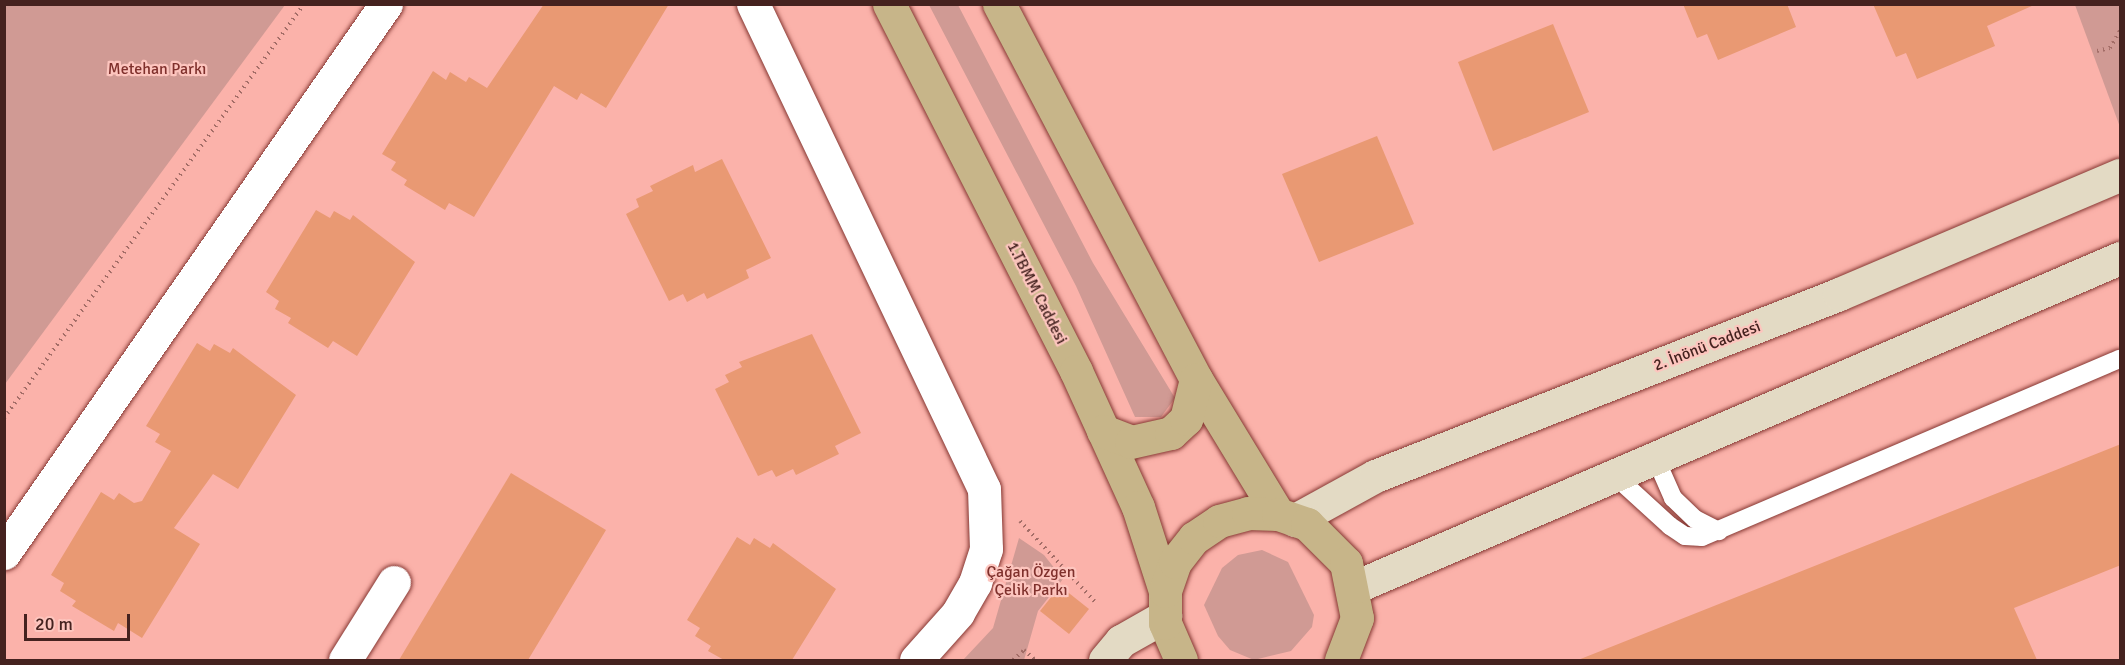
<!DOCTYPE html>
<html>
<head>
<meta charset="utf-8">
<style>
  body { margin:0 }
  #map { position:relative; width:2125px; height:665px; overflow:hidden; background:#fbb2aa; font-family:Signika,sans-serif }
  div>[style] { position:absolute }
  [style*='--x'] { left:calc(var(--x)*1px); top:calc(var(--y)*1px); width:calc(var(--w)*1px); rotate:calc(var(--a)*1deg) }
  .green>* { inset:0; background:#d09a94 }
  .building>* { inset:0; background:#e99973 }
  .path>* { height:4px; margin-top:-2px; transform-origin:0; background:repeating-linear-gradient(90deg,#a36d67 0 1.5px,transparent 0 6px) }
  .roads { filter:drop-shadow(0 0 2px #863833) drop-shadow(0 0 2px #863833) }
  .service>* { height:18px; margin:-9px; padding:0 9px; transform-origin:9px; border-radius:9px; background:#fff }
  .minor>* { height:33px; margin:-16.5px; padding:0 16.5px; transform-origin:16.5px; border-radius:16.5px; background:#fff }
  .secondary>* { height:33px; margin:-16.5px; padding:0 16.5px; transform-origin:16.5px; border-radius:16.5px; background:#e3dac4 }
  .primary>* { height:33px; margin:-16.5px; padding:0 16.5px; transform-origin:16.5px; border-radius:16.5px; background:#c7b589 }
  span { translate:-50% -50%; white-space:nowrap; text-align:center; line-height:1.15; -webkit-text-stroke:4.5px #fdc5be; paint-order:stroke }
  .park-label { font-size:16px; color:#7f302c }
  .street-label { font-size:16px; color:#45221f }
  .frame { position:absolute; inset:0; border:6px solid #45221f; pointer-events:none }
  .scale { position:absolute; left:24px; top:614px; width:106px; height:27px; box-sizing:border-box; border:3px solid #45221f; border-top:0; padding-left:8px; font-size:18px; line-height:21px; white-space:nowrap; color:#45221f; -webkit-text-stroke:4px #fdc5be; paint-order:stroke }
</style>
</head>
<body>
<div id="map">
  <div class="green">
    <div style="clip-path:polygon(5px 4px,285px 5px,5px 384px,4px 5px)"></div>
    <div style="clip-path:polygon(929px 5px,958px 5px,1093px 263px,1175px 398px,1161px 417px,1135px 417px,1076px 286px)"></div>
    <div style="clip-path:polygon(2075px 5px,2120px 5px,2120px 127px)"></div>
    <div style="clip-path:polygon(1019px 538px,1044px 555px,1063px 579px,1038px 611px,1024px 660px,963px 660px,993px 628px)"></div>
    <div style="clip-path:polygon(1262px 550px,1288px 562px,1314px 615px,1312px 627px,1291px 651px,1254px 660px,1230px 650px,1218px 636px,1204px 605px,1222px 568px,1238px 555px)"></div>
  </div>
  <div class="building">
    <div style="clip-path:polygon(544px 4px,669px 4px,606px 108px,581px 93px,577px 100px,554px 86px,474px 217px,449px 203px,445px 210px,404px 185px,407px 180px,391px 170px,396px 162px,382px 154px,433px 71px,446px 80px,450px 72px,466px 82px,469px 77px,487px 88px)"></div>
    <div style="clip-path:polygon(1683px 4px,1787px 4px,1796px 27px,1718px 60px,1707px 34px,1697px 38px)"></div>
    <div style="clip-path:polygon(1873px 4px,2036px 4px,1987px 26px,1995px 46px,1917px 79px,1906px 53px,1896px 57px)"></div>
    <div style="clip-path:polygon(1553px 24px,1589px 112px,1493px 151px,1458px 62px)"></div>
    <div style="clip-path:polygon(1377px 136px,1414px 224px,1319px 262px,1282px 174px)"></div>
    <div style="clip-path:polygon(722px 159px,771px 258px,746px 270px,749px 278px,707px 299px,704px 293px,687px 302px,683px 294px,669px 301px,626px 214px,639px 207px,636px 199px,653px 191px,650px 186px,693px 165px,695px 172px)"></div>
    <div style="clip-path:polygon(316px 210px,330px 218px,334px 211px,350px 220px,353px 215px,415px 262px,357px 356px,333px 341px,328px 348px,288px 323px,291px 318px,275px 309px,279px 301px,266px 292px)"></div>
    <div style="clip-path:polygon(812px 334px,861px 433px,835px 446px,839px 454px,796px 475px,793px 469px,776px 477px,772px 470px,758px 476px,715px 389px,729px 382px,725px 375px,742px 367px,739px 362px)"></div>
    <div style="clip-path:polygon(197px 343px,210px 351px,214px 344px,230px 353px,233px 348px,296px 395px,238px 489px,213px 474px,174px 528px,200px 544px,142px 638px,118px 623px,114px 631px,72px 606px,76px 601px,60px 591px,64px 583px,51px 575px,101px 492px,114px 500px,119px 493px,134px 503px,142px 501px,171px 451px,155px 442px,160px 434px,146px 426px)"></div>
    <div style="clip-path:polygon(2121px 444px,2121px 565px,2014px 608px,2037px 660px,1578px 660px)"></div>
    <div style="clip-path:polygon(511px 473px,606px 530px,528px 660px,399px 660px)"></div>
    <div style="clip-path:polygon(737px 537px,750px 545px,754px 538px,770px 548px,773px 543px,836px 589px,792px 660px,724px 660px,708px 651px,711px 646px,695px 636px,700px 628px,687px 620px)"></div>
    <div style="clip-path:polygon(1060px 586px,1089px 609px,1069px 634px,1040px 611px)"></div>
  </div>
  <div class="path">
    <div style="--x:2097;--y:51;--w:13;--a:-13"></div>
    <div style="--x:2110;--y:48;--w:20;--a:-60"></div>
    <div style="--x:4;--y:418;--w:511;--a:-54.07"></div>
    <div style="--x:1020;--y:521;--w:113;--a:47.1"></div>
    <div style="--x:1013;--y:660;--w:15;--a:-42"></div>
    <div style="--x:1024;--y:650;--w:15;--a:42"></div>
  </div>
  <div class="roads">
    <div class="service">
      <div style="--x:1655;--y:457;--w:45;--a:66.3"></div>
      <div style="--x:1673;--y:498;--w:30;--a:44"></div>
      <div style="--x:1695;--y:519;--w:27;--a:27"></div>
      <div style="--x:1613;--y:474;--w:77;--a:42.4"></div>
      <div style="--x:1670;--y:526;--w:18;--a:34"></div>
      <div style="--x:1685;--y:536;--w:17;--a:3"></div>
      <div style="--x:1702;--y:537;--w:454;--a:-23.1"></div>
    </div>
    <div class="minor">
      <div style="--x:753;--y:4;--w:537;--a:64.53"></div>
      <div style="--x:984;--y:489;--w:60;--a:88.1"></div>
      <div style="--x:986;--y:549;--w:36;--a:108"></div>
      <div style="--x:975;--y:583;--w:34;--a:120"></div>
      <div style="--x:958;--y:613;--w:63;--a:131.8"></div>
      <div style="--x:4;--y:553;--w:669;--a:-55.17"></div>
      <div style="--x:345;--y:660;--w:92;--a:-57.9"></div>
    </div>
    <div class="secondary">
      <div style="--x:1295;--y:520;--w:91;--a:-28.8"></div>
      <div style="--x:1375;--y:476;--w:498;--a:-21.4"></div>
      <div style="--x:1839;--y:294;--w:305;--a:-23"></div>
      <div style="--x:1355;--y:587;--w:833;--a:-23.27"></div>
      <div style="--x:1105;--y:660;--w:25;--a:-50"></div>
      <div style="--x:1121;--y:641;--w:51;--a:-29.6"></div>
    </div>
    <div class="primary">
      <div style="--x:889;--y:4;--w:412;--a:63"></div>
      <div style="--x:1076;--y:371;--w:149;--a:65.5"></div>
      <div style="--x:1138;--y:507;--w:88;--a:72.2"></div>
      <div style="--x:999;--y:4;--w:424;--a:62.3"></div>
      <div style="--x:1196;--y:379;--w:158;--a:58.7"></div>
      <div style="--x:1103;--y:431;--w:30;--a:21"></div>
      <div style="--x:1131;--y:442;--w:41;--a:-12.7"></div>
      <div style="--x:1171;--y:433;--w:21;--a:-43"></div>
      <div style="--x:1186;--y:419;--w:41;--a:-76"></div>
      <div style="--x:1181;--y:660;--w:40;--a:-113.4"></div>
      <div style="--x:1165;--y:623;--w:32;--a:-90"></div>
      <div style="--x:1165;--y:591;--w:31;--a:-71"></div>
      <div style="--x:1175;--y:562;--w:31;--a:-52"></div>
      <div style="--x:1194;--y:538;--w:30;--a:-34"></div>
      <div style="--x:1219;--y:521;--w:30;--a:-15"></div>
      <div style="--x:1248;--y:513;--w:30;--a:2"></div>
      <div style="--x:1278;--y:514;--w:31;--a:19"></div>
      <div style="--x:1307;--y:524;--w:55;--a:45"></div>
      <div style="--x:1346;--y:563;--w:56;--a:78.7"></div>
      <div style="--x:1357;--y:618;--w:45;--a:110.9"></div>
    </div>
  </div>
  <div class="park-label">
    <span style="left:157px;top:69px">Metehan Parkı</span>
    <span style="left:1031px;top:581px">Çağan Özgen<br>Çelik Parkı</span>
  </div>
  <div class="street-label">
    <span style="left:1037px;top:293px;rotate:63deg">1.TBMM Caddesi</span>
    <span style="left:1707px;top:346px;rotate:-21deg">2. İnönü Caddesi</span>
  </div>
  <div class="frame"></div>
  <div class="scale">20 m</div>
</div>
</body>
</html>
